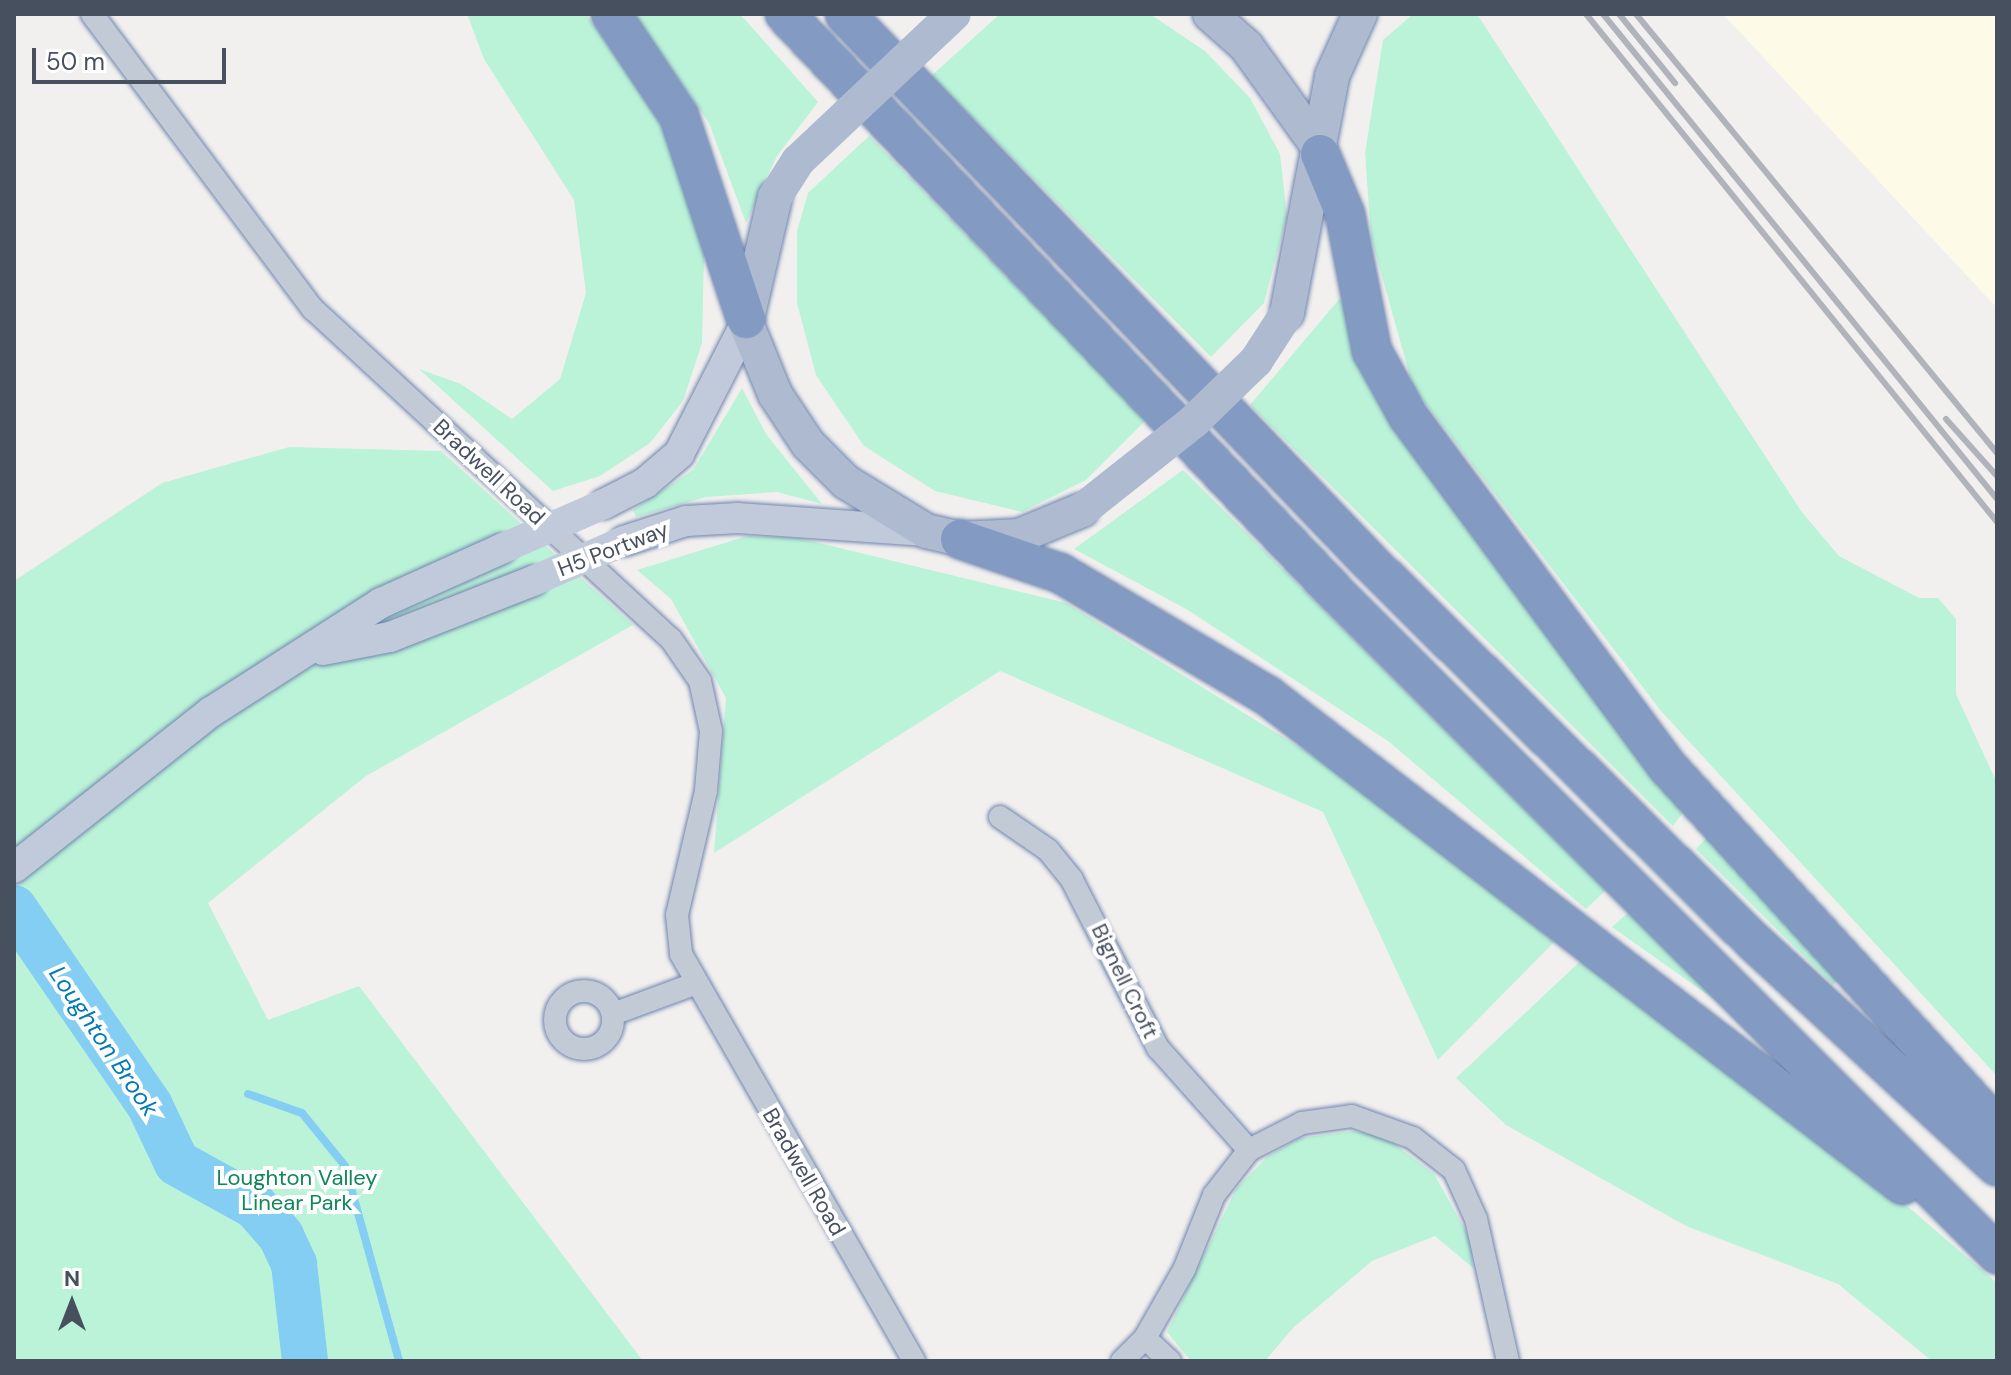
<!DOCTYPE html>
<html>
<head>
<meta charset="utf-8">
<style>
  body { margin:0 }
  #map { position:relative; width:2011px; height:1375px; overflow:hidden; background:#f2f0ef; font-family:"DM Sans",sans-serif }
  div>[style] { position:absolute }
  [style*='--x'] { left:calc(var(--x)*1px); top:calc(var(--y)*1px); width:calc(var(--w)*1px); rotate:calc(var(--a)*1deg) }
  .commercial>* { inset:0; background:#fdfae8 }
  .green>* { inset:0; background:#bbf3d8 }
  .stream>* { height:8px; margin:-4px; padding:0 4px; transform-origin:4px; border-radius:4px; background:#84cef3 }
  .river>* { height:46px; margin:-23px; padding:0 23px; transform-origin:23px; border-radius:23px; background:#84cef3 }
  .roads { filter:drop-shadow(0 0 2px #6f85ae) drop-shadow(0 0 2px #6f85ae) }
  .street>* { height:22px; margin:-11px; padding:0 11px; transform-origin:11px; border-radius:11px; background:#c2cad6 }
  .street>.ring { margin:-11px; padding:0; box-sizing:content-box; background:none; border:22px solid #c2cad6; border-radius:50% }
  .secondary>* { height:30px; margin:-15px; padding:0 15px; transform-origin:15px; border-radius:15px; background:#c1cada }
  .primary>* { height:34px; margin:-17px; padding:0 17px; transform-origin:17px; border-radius:17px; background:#adbad0 }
  .highway>* { height:38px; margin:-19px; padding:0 19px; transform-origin:19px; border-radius:19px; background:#839ac2 }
  .rail>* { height:6px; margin:-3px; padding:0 3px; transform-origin:3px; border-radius:3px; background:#b1b3ba }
  .secondary-bridge>* { height:30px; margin:-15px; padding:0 15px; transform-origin:15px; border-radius:15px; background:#c1cada }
  .primary-bridge>* { height:34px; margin:-17px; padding:0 17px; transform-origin:17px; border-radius:17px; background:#adbad0 }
  span { translate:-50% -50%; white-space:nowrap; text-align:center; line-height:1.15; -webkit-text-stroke:8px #fff; paint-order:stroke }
  .street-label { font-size:22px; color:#46505f }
  .park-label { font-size:22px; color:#10875b }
  .water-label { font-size:24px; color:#0179b7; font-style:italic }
  .frame { position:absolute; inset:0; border:16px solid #46505f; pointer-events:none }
  .north { position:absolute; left:32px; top:1263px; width:80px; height:80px; -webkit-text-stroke:6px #fff; paint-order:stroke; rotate:0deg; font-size:22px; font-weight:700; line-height:32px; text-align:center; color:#46505f }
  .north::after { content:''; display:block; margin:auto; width:28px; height:36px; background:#46505f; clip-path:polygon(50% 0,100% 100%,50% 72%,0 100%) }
  .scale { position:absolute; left:32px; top:48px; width:194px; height:36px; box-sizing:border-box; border:4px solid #46505f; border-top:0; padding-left:10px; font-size:24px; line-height:28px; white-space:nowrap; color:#46505f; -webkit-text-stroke:6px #fff; paint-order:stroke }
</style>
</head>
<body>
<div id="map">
  <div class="commercial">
    <div style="clip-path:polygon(1723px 14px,1997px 14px,1997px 308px)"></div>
  </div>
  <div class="green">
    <div style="clip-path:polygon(467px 14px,586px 14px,639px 86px,682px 163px,704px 256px,702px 343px,683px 401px,650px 443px,600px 476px,553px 491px,419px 369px,461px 384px,512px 419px,560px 379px,586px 293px,574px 200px,484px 59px)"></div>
    <div style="clip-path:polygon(633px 14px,740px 14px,818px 102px,777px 156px,746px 223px,709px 123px)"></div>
    <div style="clip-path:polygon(1000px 14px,1150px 14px,1205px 51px,1250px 98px,1280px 154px,1287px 216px,1264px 303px,1211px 357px,931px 76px)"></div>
    <div style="clip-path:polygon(1413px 14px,1477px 14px,1801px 511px,1839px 556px,1919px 598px,1938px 598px,1956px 619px,1956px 694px,1997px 783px,1997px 1076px,1661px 711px,1413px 387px,1371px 237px,1365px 153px,1383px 40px)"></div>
    <div style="clip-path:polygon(869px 136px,1147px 419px,1086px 480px,1022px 512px,935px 491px,864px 446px,816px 375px,797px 303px,797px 231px,808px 193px)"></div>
    <div style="clip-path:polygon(1340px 298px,1396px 423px,1518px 597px,1688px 806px,1673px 826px,1250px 405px)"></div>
    <div style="clip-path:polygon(742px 388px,766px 434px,822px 504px,777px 492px,706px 497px,636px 517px,633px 510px,693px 470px)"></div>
    <div style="clip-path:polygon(289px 447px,441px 451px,633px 625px,366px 776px,208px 903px,268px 1020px,359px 986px,643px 1361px,14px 1361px,14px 912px,25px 922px,14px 906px,14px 581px,162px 483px)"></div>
    <div style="clip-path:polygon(1183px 470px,1606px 890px,1586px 909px,1388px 741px,1188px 610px,1074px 549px)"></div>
    <div style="clip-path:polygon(747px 536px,799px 538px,1066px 603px,1364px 787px,1554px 942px,1438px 1060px,1323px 812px,1000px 671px,714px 853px,726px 698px,671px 599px,637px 570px)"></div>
    <div style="clip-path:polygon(1711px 833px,1842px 976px,1833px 985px,1696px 849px)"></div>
    <div style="clip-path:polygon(1630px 911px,1753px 1027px,1612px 927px)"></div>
    <div style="clip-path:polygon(1588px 954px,1795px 1110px,1997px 1283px,1997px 1361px,1932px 1361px,1838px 1284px,1686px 1226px,1506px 1125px,1456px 1078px)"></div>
    <div style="clip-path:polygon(1354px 1131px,1385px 1137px,1434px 1174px,1471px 1240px,1473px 1268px,1435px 1236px,1372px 1261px,1293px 1328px,1265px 1361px,1191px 1361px,1167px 1332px,1236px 1189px,1268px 1156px,1300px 1138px)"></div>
  </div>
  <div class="stream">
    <div style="--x:248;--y:1094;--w:57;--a:19.4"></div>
    <div style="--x:302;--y:1113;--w:68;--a:50.9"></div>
    <div style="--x:345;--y:1166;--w:202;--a:74.5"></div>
  </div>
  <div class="river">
    <div style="--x:14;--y:908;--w:240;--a:55.5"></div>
    <div style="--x:150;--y:1106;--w:63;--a:64.7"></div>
    <div style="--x:177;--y:1163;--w:89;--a:28.9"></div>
    <div style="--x:255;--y:1206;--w:40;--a:49"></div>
    <div style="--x:281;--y:1236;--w:31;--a:65"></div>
    <div style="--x:294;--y:1264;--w:98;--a:83.5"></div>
  </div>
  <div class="roads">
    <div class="street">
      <div style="--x:92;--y:14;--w:369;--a:53.2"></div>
      <div style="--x:313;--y:309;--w:487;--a:42.7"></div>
      <div style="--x:671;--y:639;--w:51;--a:55.4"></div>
      <div style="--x:700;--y:681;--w:51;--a:77.6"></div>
      <div style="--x:711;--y:731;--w:60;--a:94.8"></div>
      <div style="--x:706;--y:791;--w:127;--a:103.2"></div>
      <div style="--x:677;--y:915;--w:39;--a:84"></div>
      <div style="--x:681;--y:954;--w:469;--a:60.2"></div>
      <div style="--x:1000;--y:817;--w:58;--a:34.5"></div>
      <div style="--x:1048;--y:850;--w:38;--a:51"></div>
      <div style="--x:1072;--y:880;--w:189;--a:62.9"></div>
      <div style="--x:1158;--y:1048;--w:137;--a:48.3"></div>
      <div class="ring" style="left:555px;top:991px;width:36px;height:36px"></div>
      <div style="--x:613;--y:1014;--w:86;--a:-20.3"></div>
      <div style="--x:1145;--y:1338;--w:34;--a:43"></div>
      <div style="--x:1122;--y:1361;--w:33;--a:-45"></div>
      <div style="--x:1145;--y:1338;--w:78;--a:-60.2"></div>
      <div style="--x:1184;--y:1270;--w:81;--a:-68.2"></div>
      <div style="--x:1214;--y:1195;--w:57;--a:-52.1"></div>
      <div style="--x:1249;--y:1150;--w:59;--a:-27"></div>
      <div style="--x:1302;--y:1123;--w:50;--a:-8"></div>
      <div style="--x:1352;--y:1116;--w:65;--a:19.8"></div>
      <div style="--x:1413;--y:1138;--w:52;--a:38"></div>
      <div style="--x:1454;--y:1170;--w:54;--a:65.8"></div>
      <div style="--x:1476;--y:1219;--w:146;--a:77.3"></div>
    </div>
    <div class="secondary">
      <div style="--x:604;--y:504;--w:46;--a:-27.1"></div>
      <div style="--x:645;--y:483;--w:45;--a:-40.5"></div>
      <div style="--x:679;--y:454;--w:147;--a:-62.9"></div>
      <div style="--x:624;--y:541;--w:65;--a:-17.9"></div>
      <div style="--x:686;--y:521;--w:52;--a:-3.3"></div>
      <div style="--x:738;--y:518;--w:188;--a:4"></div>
      <div style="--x:323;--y:650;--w:68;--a:-11"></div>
      <div style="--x:390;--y:637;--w:154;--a:-21.4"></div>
      <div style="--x:14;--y:868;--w:251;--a:-38.4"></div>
      <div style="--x:211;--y:712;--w:202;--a:-32.7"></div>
      <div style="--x:381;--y:603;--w:132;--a:-24.2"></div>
    </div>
    <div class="primary">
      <div style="--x:1210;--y:14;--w:48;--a:41.6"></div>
      <div style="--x:1246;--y:46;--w:127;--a:54.3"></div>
      <div style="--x:775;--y:197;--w:129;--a:103"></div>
      <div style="--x:746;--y:323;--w:77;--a:67.8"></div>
      <div style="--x:775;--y:394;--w:60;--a:56.6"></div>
      <div style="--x:808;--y:444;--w:54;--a:45"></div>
      <div style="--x:846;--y:482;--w:94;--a:31.5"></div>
      <div style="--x:926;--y:531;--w:35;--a:13"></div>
      <div style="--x:960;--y:539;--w:59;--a:-2.9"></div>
      <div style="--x:1019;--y:536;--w:68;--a:-22.4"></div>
      <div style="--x:1287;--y:313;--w:241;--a:-79.2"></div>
      <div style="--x:1332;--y:76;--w:68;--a:-65.7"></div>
    </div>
    <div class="highway">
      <div style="--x:611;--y:14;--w:123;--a:56.3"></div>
      <div style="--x:679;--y:116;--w:214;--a:71.7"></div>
      <div style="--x:785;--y:14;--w:799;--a:46.42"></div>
      <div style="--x:1336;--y:593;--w:935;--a:45"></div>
      <div style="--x:845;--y:14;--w:759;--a:46.23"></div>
      <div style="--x:1370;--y:562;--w:539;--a:44.7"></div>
      <div style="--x:1753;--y:941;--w:332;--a:42.7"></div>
      <div style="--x:1320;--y:154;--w:65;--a:67.4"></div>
      <div style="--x:1345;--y:214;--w:140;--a:78.9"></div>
      <div style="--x:1372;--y:351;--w:74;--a:61"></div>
      <div style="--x:1408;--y:416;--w:434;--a:53.5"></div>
      <div style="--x:1666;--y:765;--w:491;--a:47.6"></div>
      <div style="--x:960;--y:539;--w:106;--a:18.8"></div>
      <div style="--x:1060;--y:573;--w:242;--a:30.6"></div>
      <div style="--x:1268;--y:696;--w:801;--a:37.6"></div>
    </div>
  </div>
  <div class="rail">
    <div style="--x:1586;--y:14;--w:653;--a:51.03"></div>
    <div style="--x:1603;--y:14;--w:625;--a:50.91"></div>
    <div style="--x:1619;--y:14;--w:89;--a:50.9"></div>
    <div style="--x:1636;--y:14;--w:568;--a:50.57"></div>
    <div style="--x:1946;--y:419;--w:76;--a:48.2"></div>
  </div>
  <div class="secondary-bridge">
    <div style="--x:501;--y:549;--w:112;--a:-23.6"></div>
    <div style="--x:533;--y:581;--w:99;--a:-23.7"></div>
  </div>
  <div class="primary-bridge">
    <div style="--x:775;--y:197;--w:43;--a:-57.4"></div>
    <div style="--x:798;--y:161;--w:214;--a:-43.3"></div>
    <div style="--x:1082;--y:510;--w:142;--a:-38.4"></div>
    <div style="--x:1193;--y:422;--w:88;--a:-44.1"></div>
    <div style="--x:1256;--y:361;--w:57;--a:-57.1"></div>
  </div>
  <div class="street-label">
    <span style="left:489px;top:472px;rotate:43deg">Bradwell Road</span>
    <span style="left:613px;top:549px;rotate:-21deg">H5 Portway</span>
    <span style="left:1125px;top:981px;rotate:64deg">Bignell Croft</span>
    <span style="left:804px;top:1172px;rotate:60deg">Bradwell Road</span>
  </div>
  <div class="park-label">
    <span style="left:297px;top:1190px">Loughton Valley<br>Linear Park</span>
  </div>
  <div class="water-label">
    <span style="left:104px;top:1041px;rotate:56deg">Loughton Brook</span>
  </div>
  <div class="frame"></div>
  <div class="north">N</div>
  <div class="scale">50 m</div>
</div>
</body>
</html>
